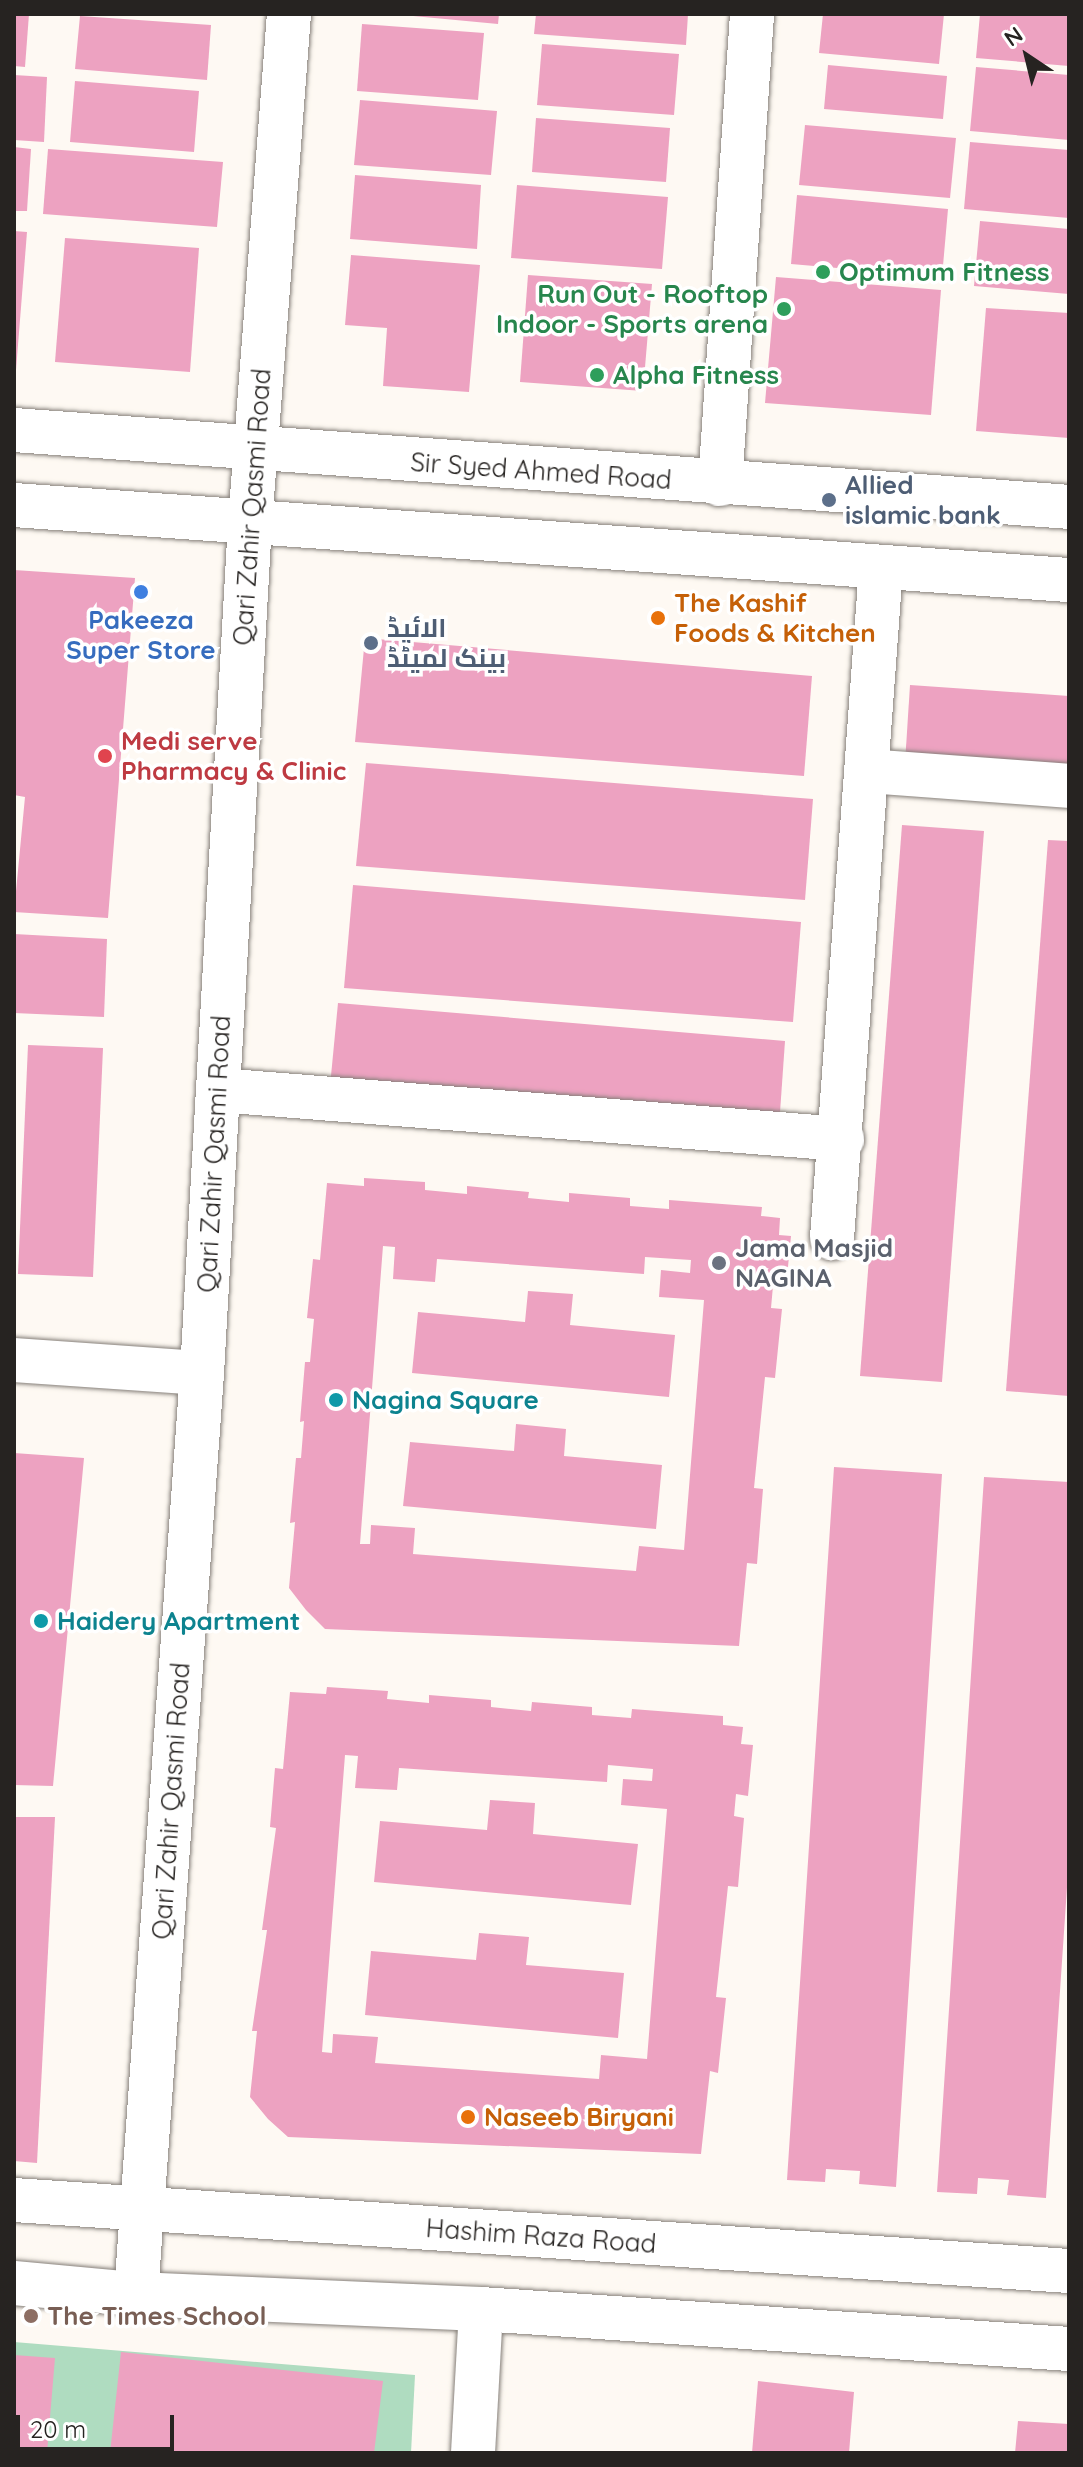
<!DOCTYPE html>
<html>
<head>
<meta charset="utf-8">
<style>
  body { margin:0 }
  #map { position:relative; width:1083px; height:2467px; overflow:hidden; background:#fef9f3; font-family:Quicksand,Cairo,sans-serif }
  div>[style] { position:absolute }
  [style*='--x'] { left:calc(var(--x)*1px); top:calc(var(--y)*1px); width:calc(var(--w)*1px); rotate:calc(var(--a)*1deg) }
  .green>* { inset:0; background:#afdcc0 }
  .building>* { inset:0; background:#eda2c1 }
  .roads { filter:drop-shadow(0 0 2px #86807a) drop-shadow(0 0 2px #86807a) }
  .minor>* { height:44px; margin:-22px; padding:0 22px; transform-origin:22px; border-radius:22px; background:#fff }
  .dots>* { width:22px; height:22px; translate:-50% -50%; box-sizing:border-box; border:4px solid #fff; border-radius:50% }
  span { translate:-50% -50%; white-space:nowrap; text-align:center; line-height:1.15; -webkit-text-stroke:7px #fff; paint-order:stroke }
  .leisure-label { font-size:26px; color:#27864d; font-weight:700 }
  .left { translate:0 -50%; text-align:left }
  .right { translate:-100% -50%; text-align:right }
  .street-label { font-size:26px; color:#262321 }
  .service-label { font-size:26px; color:#4e5e75; font-weight:700 }
  .food-label { font-size:26px; color:#c56008; font-weight:700 }
  .shop-label { font-size:26px; color:#366cbe; font-weight:700 }
  .health-label { font-size:26px; color:#be3a42; font-weight:700 }
  .worship-label { font-size:26px; color:#5b616d; font-weight:700 }
  .culture-label { font-size:26px; color:#0d838f; font-weight:700 }
  .education-label { font-size:26px; color:#785e54; font-weight:700 }
  .frame { position:absolute; inset:0; border:16px solid #262321; pointer-events:none }
  .north { position:absolute; left:987px; top:16px; width:80px; height:80px; -webkit-text-stroke:6px #fff; paint-order:stroke; rotate:325deg; font-size:22px; font-weight:700; line-height:32px; text-align:center; color:#262321 }
  .north::after { content:''; display:block; margin:auto; width:28px; height:36px; background:#262321; clip-path:polygon(50% 0,100% 100%,50% 72%,0 100%) }
  .scale { position:absolute; left:16px; top:2415px; width:158px; height:36px; box-sizing:border-box; border:4px solid #262321; border-top:0; padding-left:10px; font-size:24px; line-height:28px; white-space:nowrap; color:#262321; -webkit-text-stroke:6px #fff; paint-order:stroke }
</style>
</head>
<body>
<div id="map">
  <div class="green">
    <div style="clip-path:polygon(14px 2342px,415px 2375px,411px 2453px,14px 2453px)"></div>
  </div>
  <div class="building">
    <div style="clip-path:polygon(14px 14px,29px 14px,25px 67px,14px 66px)"></div>
    <div style="clip-path:polygon(392px 14px,499px 14px,498px 24px)"></div>
    <div style="clip-path:polygon(536px 14px,688px 14px,686px 45px,534px 34px)"></div>
    <div style="clip-path:polygon(823px 14px,944px 14px,939px 64px,819px 53px)"></div>
    <div style="clip-path:polygon(980px 14px,1069px 14px,1069px 66px,976px 58px)"></div>
    <div style="clip-path:polygon(80px 16px,211px 25px,207px 80px,75px 69px)"></div>
    <div style="clip-path:polygon(362px 24px,484px 33px,478px 100px,357px 91px)"></div>
    <div style="clip-path:polygon(542px 44px,679px 54px,674px 115px,537px 105px)"></div>
    <div style="clip-path:polygon(828px 65px,947px 76px,943px 119px,824px 109px)"></div>
    <div style="clip-path:polygon(976px 67px,1069px 75px,1069px 140px,970px 131px)"></div>
    <div style="clip-path:polygon(14px 75px,47px 77px,44px 142px,14px 140px)"></div>
    <div style="clip-path:polygon(75px 81px,199px 91px,194px 152px,70px 142px)"></div>
    <div style="clip-path:polygon(360px 100px,497px 111px,491px 175px,354px 165px)"></div>
    <div style="clip-path:polygon(536px 118px,670px 128px,666px 182px,532px 172px)"></div>
    <div style="clip-path:polygon(805px 125px,956px 138px,950px 198px,799px 185px)"></div>
    <div style="clip-path:polygon(970px 142px,1069px 150px,1069px 218px,964px 209px)"></div>
    <div style="clip-path:polygon(14px 147px,31px 149px,27px 211px,14px 211px)"></div>
    <div style="clip-path:polygon(48px 149px,223px 162px,217px 227px,43px 214px)"></div>
    <div style="clip-path:polygon(355px 175px,481px 185px,477px 249px,350px 239px)"></div>
    <div style="clip-path:polygon(517px 185px,668px 197px,662px 269px,511px 258px)"></div>
    <div style="clip-path:polygon(797px 195px,948px 209px,942px 277px,791px 264px)"></div>
    <div style="clip-path:polygon(980px 221px,1069px 229px,1069px 294px,974px 286px)"></div>
    <div style="clip-path:polygon(14px 231px,27px 232px,16px 370px,14px 370px)"></div>
    <div style="clip-path:polygon(65px 238px,199px 248px,190px 372px,55px 362px)"></div>
    <div style="clip-path:polygon(351px 255px,480px 265px,469px 392px,383px 386px,387px 328px,345px 325px)"></div>
    <div style="clip-path:polygon(528px 275px,652px 284px,643px 391px,520px 382px)"></div>
    <div style="clip-path:polygon(776px 277px,941px 290px,931px 415px,765px 403px)"></div>
    <div style="clip-path:polygon(986px 308px,1069px 313px,1069px 438px,976px 431px)"></div>
    <div style="clip-path:polygon(14px 570px,135px 578px,108px 918px,14px 912px,25px 797px,14px 795px)"></div>
    <div style="clip-path:polygon(365px 638px,812px 676px,804px 776px,355px 742px)"></div>
    <div style="clip-path:polygon(910px 685px,1069px 696px,1069px 775px,905px 763px)"></div>
    <div style="clip-path:polygon(366px 763px,813px 799px,805px 900px,356px 866px)"></div>
    <div style="clip-path:polygon(902px 825px,984px 831px,942px 1382px,860px 1376px)"></div>
    <div style="clip-path:polygon(1048px 840px,1069px 841px,1069px 1396px,1006px 1391px)"></div>
    <div style="clip-path:polygon(353px 885px,801px 922px,793px 1022px,344px 988px)"></div>
    <div style="clip-path:polygon(14px 934px,107px 939px,104px 1017px,14px 1013px)"></div>
    <div style="clip-path:polygon(338px 1003px,785px 1041px,778px 1141px,328px 1107px)"></div>
    <div style="clip-path:polygon(28px 1045px,103px 1048px,93px 1277px,18px 1274px)"></div>
    <div style="clip-path:polygon(evenodd,364px 1178px,425px 1182px,425px 1190px,467px 1194px,467px 1186px,529px 1192px,528px 1198px,569px 1202px,569px 1193px,630px 1198px,630px 1206px,669px 1209px,669px 1200px,762px 1207px,761px 1216px,780px 1218px,779px 1235px,791px 1236px,786px 1287px,773px 1286px,771px 1308px,782px 1309px,775px 1378px,765px 1377px,754px 1488px,763px 1489px,757px 1564px,747px 1563px,739px 1646px,325px 1629px,306px 1610px,289px 1588px,295px 1522px,290px 1523px,296px 1458px,301px 1458px,304px 1421px,300px 1422px,305px 1362px,310px 1362px,314px 1319px,307px 1318px,313px 1259px,320px 1260px,327px 1183px,364px 1186px,364px 1178px,383px 1246px,395px 1247px,393px 1279px,435px 1282px,437px 1259px,644px 1274px,645px 1257px,691px 1260px,690px 1273px,661px 1270px,659px 1297px,704px 1300px,684px 1550px,639px 1546px,636px 1571px,413px 1554px,415px 1528px,371px 1525px,370px 1544px,360px 1544px,383px 1246px)"></div>
    <div style="clip-path:polygon(528px 1291px,573px 1294px,570px 1325px,675px 1335px,669px 1397px,412px 1373px,418px 1312px,525px 1322px)"></div>
    <div style="clip-path:polygon(516px 1424px,566px 1429px,564px 1456px,662px 1465px,656px 1529px,403px 1506px,410px 1442px,514px 1451px)"></div>
    <div style="clip-path:polygon(14px 1453px,84px 1458px,53px 1786px,14px 1785px)"></div>
    <div style="clip-path:polygon(834px 1467px,942px 1474px,896px 2187px,859px 2184px,860px 2171px,826px 2169px,825px 2182px,787px 2180px)"></div>
    <div style="clip-path:polygon(984px 1477px,1069px 1482px,1069px 1858px,1046px 2198px,1007px 2195px,1009px 2180px,978px 2178px,977px 2194px,937px 2192px)"></div>
    <div style="clip-path:polygon(evenodd,327px 1687px,388px 1691px,387px 1699px,429px 1703px,429px 1695px,491px 1700px,491px 1707px,531px 1711px,532px 1702px,592px 1707px,592px 1715px,631px 1718px,632px 1709px,723px 1716px,723px 1725px,743px 1727px,741px 1744px,753px 1745px,748px 1796px,736px 1794px,734px 1816px,744px 1818px,738px 1887px,728px 1886px,716px 1997px,726px 1998px,718px 2073px,710px 2071px,701px 2154px,288px 2137px,268px 2119px,250px 2097px,257px 2031px,252px 2031px,267px 1930px,262px 1930px,276px 1828px,270px 1827px,275px 1768px,283px 1769px,290px 1692px,326px 1694px,327px 1687px,345px 1755px,358px 1756px,355px 1788px,397px 1790px,399px 1768px,607px 1782px,608px 1765px,653px 1769px,652px 1781px,623px 1779px,621px 1805px,667px 1809px,647px 2059px,601px 2055px,599px 2079px,375px 2063px,378px 2037px,333px 2034px,332px 2053px,322px 2052px,345px 1755px)"></div>
    <div style="clip-path:polygon(490px 1800px,535px 1803px,533px 1834px,638px 1844px,631px 1905px,374px 1882px,380px 1821px,487px 1830px)"></div>
    <div style="clip-path:polygon(14px 1817px,55px 1817px,37px 2163px,14px 2161px)"></div>
    <div style="clip-path:polygon(479px 1933px,529px 1937px,526px 1965px,624px 1973px,618px 2038px,365px 2015px,371px 1951px,476px 1960px)"></div>
    <div style="clip-path:polygon(121px 2352px,383px 2381px,374px 2453px,110px 2453px)"></div>
    <div style="clip-path:polygon(14px 2355px,55px 2358px,47px 2453px,14px 2453px)"></div>
    <div style="clip-path:polygon(758px 2381px,854px 2392px,849px 2453px,752px 2453px)"></div>
    <div style="clip-path:polygon(1018px 2421px,1069px 2424px,1069px 2453px,1015px 2453px)"></div>
  </div>
  <div class="roads">
    <div class="minor">
      <div style="--x:14;--y:430;--w:1058;--a:4.17"></div>
      <div style="--x:720;--y:484;--w:471;--a:-86.1"></div>
      <div style="--x:14;--y:505;--w:1058;--a:4.07"></div>
      <div style="--x:867;--y:771;--w:203;--a:4.2"></div>
      <div style="--x:218;--y:1090;--w:626;--a:4.49"></div>
      <div style="--x:832;--y:1238;--w:673;--a:-85.82"></div>
      <div style="--x:14;--y:1360;--w:188;--a:4"></div>
      <div style="--x:14;--y:2200;--w:1057;--a:3.85"></div>
      <div style="--x:14;--y:2283;--w:122;--a:5.2"></div>
      <div style="--x:136;--y:2294;--w:345;--a:2.5"></div>
      <div style="--x:481;--y:2309;--w:589;--a:3.89"></div>
      <div style="--x:136;--y:2294;--w:923;--a:-85.9"></div>
      <div style="--x:202;--y:1373;--w:851;--a:-86.77"></div>
      <div style="--x:250;--y:523;--w:510;--a:-85.62"></div>
      <div style="--x:473;--y:2453;--w:144;--a:-86.8"></div>
    </div>
  </div>
  <div class="dots">
    <div style="left:823px;top:272px;background:#2e9e5b"></div>
    <div style="left:784px;top:309px;background:#2e9e5b"></div>
    <div style="left:597px;top:375px;background:#2e9e5b"></div>
    <div style="left:829px;top:500px;background:#5c6f8a"></div>
    <div style="left:141px;top:592px;background:#3f7fe0"></div>
    <div style="left:658px;top:618px;background:#e8710a"></div>
    <div style="left:371px;top:643px;background:#5c6f8a"></div>
    <div style="left:105px;top:756px;background:#e0444e"></div>
    <div style="left:719px;top:1263px;background:#6b7280"></div>
    <div style="left:336px;top:1400px;background:#0f9aa8"></div>
    <div style="left:41px;top:1621px;background:#0f9aa8"></div>
    <div style="left:468px;top:2117px;background:#e8710a"></div>
    <div style="left:31px;top:2316px;background:#8d6e63"></div>
  </div>
  <div class="leisure-label">
    <span class="left" style="left:839px;top:272px">Optimum Fitness</span>
    <span class="right" style="left:768px;top:309px">Run Out - Rooftop<br>Indoor - Sports arena</span>
    <span class="left" style="left:613px;top:375px">Alpha Fitness</span>
  </div>
  <div class="street-label">
    <span style="left:541px;top:471px;rotate:4deg">Sir Syed Ahmed Road</span>
    <span style="left:252px;top:507px;rotate:-86deg">Qari Zahir Qasmi Road</span>
    <span style="left:214px;top:1154px;rotate:-87deg">Qari Zahir Qasmi Road</span>
    <span style="left:171px;top:1801px;rotate:-86deg">Qari Zahir Qasmi Road</span>
    <span style="left:541px;top:2236px;rotate:4deg">Hashim Raza Road</span>
  </div>
  <div class="service-label">
    <span class="left" style="left:845px;top:500px">Allied<br>islamic bank</span>
    <span class="left" style="left:387px;top:643px">الائیڈ<br>بینک لمیٹڈ</span>
  </div>
  <div class="food-label">
    <span class="left" style="left:674px;top:618px">The Kashif<br>Foods &amp; Kitchen</span>
    <span class="left" style="left:484px;top:2117px">Naseeb Biryani</span>
  </div>
  <div class="shop-label">
    <span style="left:141px;top:635px">Pakeeza<br>Super Store</span>
  </div>
  <div class="health-label">
    <span class="left" style="left:121px;top:756px">Medi serve<br>Pharmacy &amp; Clinic</span>
  </div>
  <div class="worship-label">
    <span class="left" style="left:735px;top:1263px">Jama Masjid<br>NAGINA</span>
  </div>
  <div class="culture-label">
    <span class="left" style="left:352px;top:1400px">Nagina Square</span>
    <span class="left" style="left:57px;top:1621px">Haidery Apartment</span>
  </div>
  <div class="education-label">
    <span class="left" style="left:47px;top:2316px">The Times School</span>
  </div>
  <div class="frame"></div>
  <div class="north">N</div>
  <div class="scale">20 m</div>
</div>
</body>
</html>
